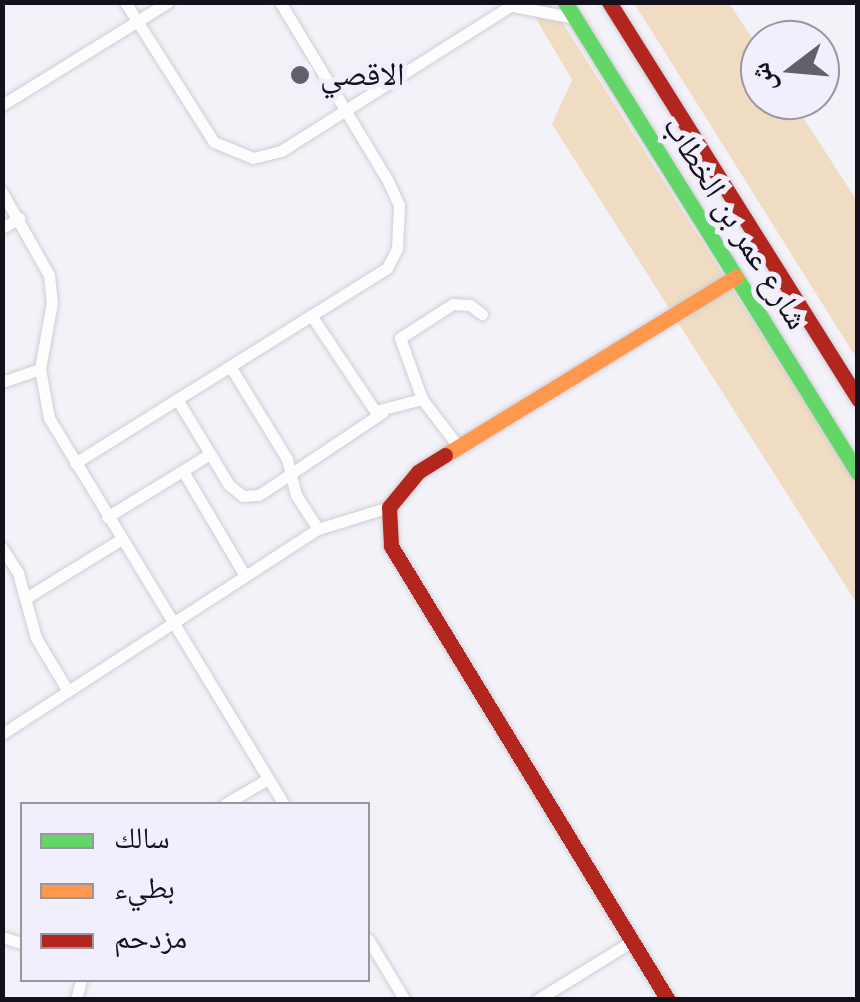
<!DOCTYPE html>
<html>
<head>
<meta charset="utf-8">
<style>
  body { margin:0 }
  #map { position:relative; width:860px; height:1002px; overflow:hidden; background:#f3f2f9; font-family:"Varela Round","Noto Naskh Arabic",sans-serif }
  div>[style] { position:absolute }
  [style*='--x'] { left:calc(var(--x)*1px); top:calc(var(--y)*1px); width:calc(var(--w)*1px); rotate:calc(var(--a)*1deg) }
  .green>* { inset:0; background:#efdcc2 }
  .roads { filter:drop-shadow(0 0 2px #cfcdd6) drop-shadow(0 0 2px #cfcdd6) }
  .street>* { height:11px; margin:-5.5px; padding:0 5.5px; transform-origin:5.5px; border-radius:5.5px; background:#fdfdfe }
  .fast>* { height:15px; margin:-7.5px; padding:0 7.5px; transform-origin:7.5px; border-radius:7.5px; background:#63d668 }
  .slow>* { height:15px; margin:-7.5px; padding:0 7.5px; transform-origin:7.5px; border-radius:7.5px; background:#ff974d }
  .jam>* { height:15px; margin:-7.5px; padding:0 7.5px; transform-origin:7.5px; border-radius:7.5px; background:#b3261e }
  .dots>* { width:28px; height:28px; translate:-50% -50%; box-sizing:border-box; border:5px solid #f2effc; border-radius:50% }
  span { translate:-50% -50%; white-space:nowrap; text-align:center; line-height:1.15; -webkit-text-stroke:10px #f2effc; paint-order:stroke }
  .poi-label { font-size:32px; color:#14111c }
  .left { translate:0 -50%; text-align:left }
  .street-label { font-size:32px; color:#14111c }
  .frame { position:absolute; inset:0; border:5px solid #14111c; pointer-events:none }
  .legend { position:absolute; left:20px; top:802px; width:350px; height:180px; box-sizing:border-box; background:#f2effc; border:2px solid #9996a2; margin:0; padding:12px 18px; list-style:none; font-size:30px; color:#14111c }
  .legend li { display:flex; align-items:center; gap:20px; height:50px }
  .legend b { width:50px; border:2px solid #9996a2 }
  .north { position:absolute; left:740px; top:20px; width:100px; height:100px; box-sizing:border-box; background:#f2effc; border:2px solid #9996a2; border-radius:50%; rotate:254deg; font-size:28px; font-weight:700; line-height:40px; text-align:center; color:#14111c }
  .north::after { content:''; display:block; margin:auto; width:35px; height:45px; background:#626069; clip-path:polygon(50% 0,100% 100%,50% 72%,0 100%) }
</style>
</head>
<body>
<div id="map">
  <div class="green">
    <div style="clip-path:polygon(527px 3px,550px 3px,857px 485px,857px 604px,552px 124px,572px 80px)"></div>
    <div style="clip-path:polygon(634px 3px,729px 3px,760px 50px,760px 100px,792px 100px,857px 201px,857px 359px)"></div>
  </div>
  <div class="roads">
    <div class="street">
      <div style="--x:125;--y:2;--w:166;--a:57.6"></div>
      <div style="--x:214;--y:142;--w:42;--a:22.3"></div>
      <div style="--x:253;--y:158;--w:29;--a:-14"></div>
      <div style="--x:281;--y:151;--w:279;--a:-32.3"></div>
      <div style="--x:513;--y:6;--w:63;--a:11"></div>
      <div style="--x:2;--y:105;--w:195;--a:-31.8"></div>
      <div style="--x:2;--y:192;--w:95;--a:60.5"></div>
      <div style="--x:49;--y:275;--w:27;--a:84"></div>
      <div style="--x:52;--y:302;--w:68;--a:100.2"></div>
      <div style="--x:40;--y:369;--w:50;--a:79.6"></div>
      <div style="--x:49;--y:418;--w:452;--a:58.7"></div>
      <div style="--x:2;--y:228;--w:20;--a:-30"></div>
      <div style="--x:311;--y:315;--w:115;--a:56.3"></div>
      <div style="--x:375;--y:411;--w:49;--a:-14.3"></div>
      <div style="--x:422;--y:399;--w:59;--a:52.5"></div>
      <div style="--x:230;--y:366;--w:109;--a:58.5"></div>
      <div style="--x:287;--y:459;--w:37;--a:76"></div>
      <div style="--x:296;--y:495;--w:40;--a:57.1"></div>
      <div style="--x:2;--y:382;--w:40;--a:-18.9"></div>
      <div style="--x:177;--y:399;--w:100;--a:58.8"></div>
      <div style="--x:229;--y:485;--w:18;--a:38"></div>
      <div style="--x:243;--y:496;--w:16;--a:-4"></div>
      <div style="--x:259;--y:495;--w:149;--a:-33.8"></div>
      <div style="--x:422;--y:399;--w:65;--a:-109.8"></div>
      <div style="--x:400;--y:338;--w:63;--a:-32.7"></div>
      <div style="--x:453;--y:304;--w:17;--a:3"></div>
      <div style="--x:470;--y:305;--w:15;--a:37"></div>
      <div style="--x:75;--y:463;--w:368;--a:-32"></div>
      <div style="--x:387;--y:268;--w:22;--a:-63"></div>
      <div style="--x:397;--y:248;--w:43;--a:-87.3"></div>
      <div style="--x:399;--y:205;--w:26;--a:-115"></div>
      <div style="--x:388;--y:181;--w:209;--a:-121.1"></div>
      <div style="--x:183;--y:471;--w:122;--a:59.4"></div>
      <div style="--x:107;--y:517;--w:121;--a:-31.5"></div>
      <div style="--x:2;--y:548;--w:30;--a:57"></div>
      <div style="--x:18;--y:573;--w:67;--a:74.5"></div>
      <div style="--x:36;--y:638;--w:62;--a:58.9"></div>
      <div style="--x:26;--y:598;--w:110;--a:-31.7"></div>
      <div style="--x:2;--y:734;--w:377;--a:-33"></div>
      <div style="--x:318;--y:529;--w:74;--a:-17.2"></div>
      <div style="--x:225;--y:804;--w:50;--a:-30.2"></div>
      <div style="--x:2;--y:937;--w:21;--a:17"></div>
      <div style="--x:368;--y:939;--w:71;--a:58.8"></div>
      <div style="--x:76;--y:1000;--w:21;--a:-76"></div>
      <div style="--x:537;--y:1000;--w:112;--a:-31.8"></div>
    </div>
    <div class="fast">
      <div style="--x:565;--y:2;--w:555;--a:58.12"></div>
    </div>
    <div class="slow">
      <div style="--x:445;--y:455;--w:341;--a:-31.5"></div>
    </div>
    <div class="jam">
      <div style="--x:609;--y:2;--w:469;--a:57.9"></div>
      <div style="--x:445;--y:455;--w:32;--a:148"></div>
      <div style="--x:418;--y:472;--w:45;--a:129.6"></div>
      <div style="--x:389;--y:507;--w:39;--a:87"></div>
      <div style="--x:391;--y:546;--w:532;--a:58.61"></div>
    </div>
  </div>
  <div class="dots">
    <div style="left:300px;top:75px;background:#626069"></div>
  </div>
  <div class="poi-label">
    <span class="left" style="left:320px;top:75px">الاقصي</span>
  </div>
  <div class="street-label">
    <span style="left:735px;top:223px;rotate:58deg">شارع عمر بن الخطاب</span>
  </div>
  <div class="frame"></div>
  <ul class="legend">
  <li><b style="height:12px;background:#63d668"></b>سالك</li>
  <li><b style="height:12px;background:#ff974d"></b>بطيء</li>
  <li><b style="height:12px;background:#b3261e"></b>مزدحم</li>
  </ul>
  <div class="north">ش</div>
</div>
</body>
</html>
